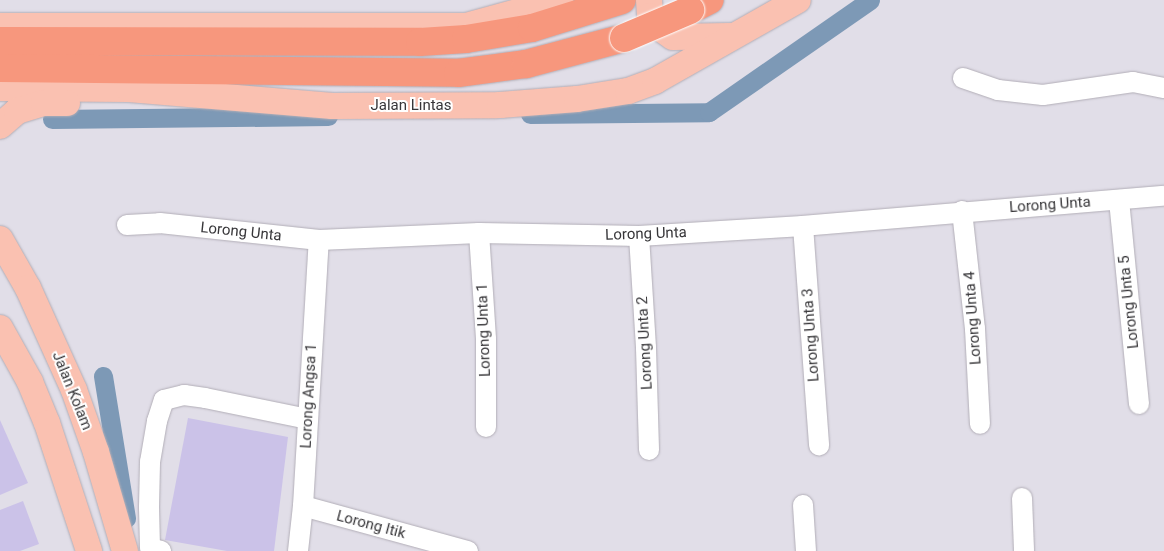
<!DOCTYPE html>
<html>
<head>
<meta charset="utf-8">
<style>
  body { margin:0 }
  #map { position:relative; width:1164px; height:551px; overflow:hidden; background:#e1dee8; font-family:Roboto,sans-serif }
  div>[style] { position:absolute }
  [style*='--x'] { left:calc(var(--x)*1px); top:calc(var(--y)*1px); width:calc(var(--w)*1px); rotate:calc(var(--a)*1deg) }
  .canal>* { height:19px; margin:-9.5px; padding:0 9.5px; transform-origin:9.5px; border-radius:9.5px; background:#7d99b6 }
  .building>* { inset:0; background:#cbc2e8 }
  .roads { filter:drop-shadow(0 0 1px #b2aeb7) drop-shadow(0 0 1px #b2aeb7) }
  .minor>* { height:20px; margin:-10px; padding:0 10px; transform-origin:10px; border-radius:10px; background:#fff }
  .major>* { height:26px; margin:-13px; padding:0 13px; transform-origin:13px; border-radius:13px; background:#fac1b1 }
  .highway>* { height:28px; margin:-14px; padding:0 14px; transform-origin:14px; border-radius:14px; background:#f7977d }
  .bridges { filter:drop-shadow(0 0 1px #fff) drop-shadow(0 0 1px #fff) }
  .highway-bridge>* { height:28px; margin:-14px; padding:0 14px; transform-origin:14px; border-radius:14px; background:#f7977d }
  span { translate:-50% -50%; white-space:nowrap; text-align:center; line-height:1.15; -webkit-text-stroke:4px #fff; paint-order:stroke }
  .street-label { font-size:15px; color:#373639 }
</style>
</head>
<body>
<div id="map">
  <div class="canal">
    <div style="--x:530;--y:114;--w:179;--a:-0.6"></div>
    <div style="--x:709;--y:112;--w:196;--a:-34.8"></div>
    <div style="--x:52;--y:119;--w:276;--a:-0.6"></div>
    <div style="--x:103;--y:376;--w:144;--a:80.8"></div>
  </div>
  <div class="building">
    <div style="clip-path:polygon(188px 418px,288px 437px,274px 551px,227px 551px,165px 540px)"></div>
    <div style="clip-path:polygon(0 420px,28px 483px,0 495px)"></div>
    <div style="clip-path:polygon(23px 501px,39px 544px,20px 551px,0 551px,0 510px)"></div>
  </div>
  <div class="roads">
    <div class="minor">
      <div style="--x:963;--y:78;--w:37;--a:19"></div>
      <div style="--x:998;--y:90;--w:45;--a:6.3"></div>
      <div style="--x:1043;--y:95;--w:91;--a:-8.2"></div>
      <div style="--x:1133;--y:82;--w:32;--a:11"></div>
      <div style="--x:1119;--y:200;--w:205;--a:84.4"></div>
      <div style="--x:962;--y:211;--w:119;--a:83.7"></div>
      <div style="--x:975;--y:329;--w:95;--a:87"></div>
      <div style="--x:127;--y:225;--w:33;--a:-3"></div>
      <div style="--x:160;--y:223;--w:160;--a:6.1"></div>
      <div style="--x:319;--y:240;--w:160;--a:-2.5"></div>
      <div style="--x:479;--y:233;--w:160;--a:1.1"></div>
      <div style="--x:639;--y:236;--w:164;--a:-3.5"></div>
      <div style="--x:803;--y:226;--w:362;--a:-4.8"></div>
      <div style="--x:803;--y:226;--w:220;--a:85.8"></div>
      <div style="--x:479;--y:233;--w:106;--a:86.2"></div>
      <div style="--x:486;--y:339;--w:88;--a:90"></div>
      <div style="--x:639;--y:236;--w:112;--a:86.4"></div>
      <div style="--x:646;--y:348;--w:102;--a:88.3"></div>
      <div style="--x:1022;--y:498;--w:53;--a:87.8"></div>
      <div style="--x:803;--y:505;--w:46;--a:86.3"></div>
      <div style="--x:303;--y:506;--w:171;--a:15.3"></div>
      <div style="--x:161;--y:551;--w:11;--a:-165"></div>
      <div style="--x:150;--y:548;--w:41;--a:-91.4"></div>
      <div style="--x:149;--y:507;--w:45;--a:-88.7"></div>
      <div style="--x:150;--y:462;--w:42;--a:-80.3"></div>
      <div style="--x:157;--y:421;--w:22;--a:-72"></div>
      <div style="--x:164;--y:400;--w:21;--a:-14"></div>
      <div style="--x:184;--y:395;--w:21;--a:8"></div>
      <div style="--x:205;--y:398;--w:105;--a:11.5"></div>
      <div style="--x:298;--y:551;--w:45;--a:-83.7"></div>
      <div style="--x:303;--y:506;--w:266;--a:-86.6"></div>
    </div>
    <div class="major">
      <div style="--x:649;--y:0;--w:16;--a:86"></div>
      <div style="--x:650;--y:16;--w:12;--a:55"></div>
      <div style="--x:657;--y:26;--w:19;--a:35"></div>
      <div style="--x:673;--y:37;--w:58;--a:-1"></div>
      <div style="--x:0;--y:26;--w:466;--a:0"></div>
      <div style="--x:466;--y:26;--w:98;--a:-15.3"></div>
      <div style="--x:0;--y:88;--w:129;--a:0.4"></div>
      <div style="--x:129;--y:89;--w:204;--a:4.8"></div>
      <div style="--x:332;--y:106;--w:168;--a:-0.3"></div>
      <div style="--x:500;--y:105;--w:77;--a:-4.5"></div>
      <div style="--x:577;--y:99;--w:52;--a:-8.9"></div>
      <div style="--x:628;--y:91;--w:29;--a:-20"></div>
      <div style="--x:655;--y:81;--w:164;--a:-29.5"></div>
      <div style="--x:0;--y:126;--w:23;--a:-41"></div>
      <div style="--x:17;--y:111;--w:28;--a:-17"></div>
      <div style="--x:44;--y:103;--w:23;--a:0"></div>
      <div style="--x:0;--y:239;--w:56;--a:60.3"></div>
      <div style="--x:28;--y:288;--w:112;--a:65.7"></div>
      <div style="--x:74;--y:390;--w:66;--a:70.5"></div>
      <div style="--x:96;--y:452;--w:103;--a:73.7"></div>
      <div style="--x:0;--y:328;--w:62;--a:60.9"></div>
      <div style="--x:30;--y:382;--w:44;--a:67.5"></div>
      <div style="--x:47;--y:423;--w:135;--a:71.8"></div>
    </div>
    <div class="highway">
      <div style="--x:690;--y:10;--w:22;--a:-27"></div>
      <div style="--x:0;--y:41;--w:420;--a:0.1"></div>
      <div style="--x:420;--y:42;--w:46;--a:-3.7"></div>
      <div style="--x:466;--y:39;--w:67;--a:-9.5"></div>
      <div style="--x:532;--y:28;--w:94;--a:-17.3"></div>
      <div style="--x:0;--y:68;--w:458;--a:0.6"></div>
      <div style="--x:458;--y:73;--w:69;--a:-7.5"></div>
      <div style="--x:526;--y:64;--w:101;--a:-14.9"></div>
    </div>
  </div>
  <div class="bridges">
    <div class="highway-bridge">
      <div style="--x:624;--y:38;--w:72;--a:-23"></div>
    </div>
  </div>
  <div class="street-label">
    <span style="left:411px;top:106px">Jalan Lintas</span>
    <span style="left:1050px;top:205px;rotate:-4deg">Lorong Unta</span>
    <span style="left:241px;top:232px;rotate:6deg">Lorong Unta</span>
    <span style="left:646px;top:234px;rotate:-2deg">Lorong Unta</span>
    <span style="left:1129px;top:302px;rotate:-96deg">Lorong Unta 5</span>
    <span style="left:973px;top:318px;rotate:-94deg">Lorong Unta 4</span>
    <span style="left:484px;top:330px;rotate:-92deg">Lorong Unta 1</span>
    <span style="left:811px;top:335px;rotate:-94deg">Lorong Unta 3</span>
    <span style="left:645px;top:343px;rotate:-93deg">Lorong Unta 2</span>
    <span style="left:72px;top:391px;rotate:68deg">Jalan Kolam</span>
    <span style="left:309px;top:396px;rotate:-87deg">Lorong Angsa 1</span>
    <span style="left:371px;top:525px;rotate:15deg">Lorong Itik</span>
  </div>
</div>
</body>
</html>
